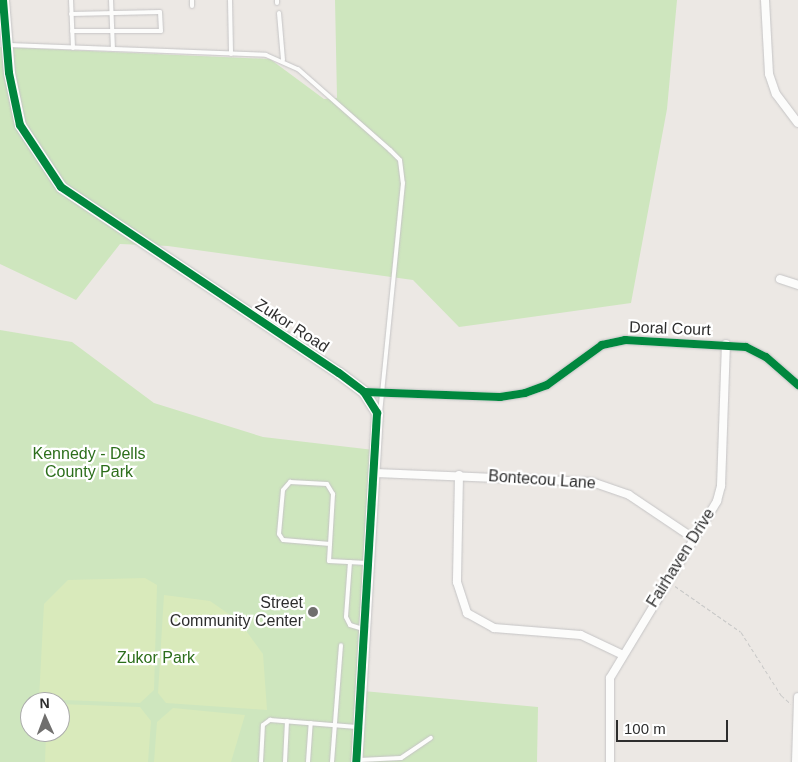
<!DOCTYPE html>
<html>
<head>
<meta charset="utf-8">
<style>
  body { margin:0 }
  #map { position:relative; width:798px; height:762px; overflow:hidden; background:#ece8e4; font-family:Arial,sans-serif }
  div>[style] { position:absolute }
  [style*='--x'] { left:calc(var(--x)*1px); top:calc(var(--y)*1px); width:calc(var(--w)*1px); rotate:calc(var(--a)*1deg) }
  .green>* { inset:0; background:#cee6be }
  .pitch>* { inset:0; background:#d9eabb }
  .path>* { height:1px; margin-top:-0.5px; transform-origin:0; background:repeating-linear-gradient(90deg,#c9c9c8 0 4px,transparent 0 6.5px) }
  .roads { filter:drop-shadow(0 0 1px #c5c4c5) drop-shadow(0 0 1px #c5c4c5) }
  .lane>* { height:4px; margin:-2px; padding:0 2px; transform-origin:2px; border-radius:2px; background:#fcfcfb }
  .street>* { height:8px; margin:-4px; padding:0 4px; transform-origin:4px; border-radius:4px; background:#fcfcfb }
  .secondary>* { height:11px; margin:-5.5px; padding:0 5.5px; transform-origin:5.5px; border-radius:5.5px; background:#fcfcfb }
  .cycleway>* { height:8px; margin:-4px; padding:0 4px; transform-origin:4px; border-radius:4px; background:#00873e }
  .dots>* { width:14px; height:14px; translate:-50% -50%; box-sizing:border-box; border:2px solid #fff; border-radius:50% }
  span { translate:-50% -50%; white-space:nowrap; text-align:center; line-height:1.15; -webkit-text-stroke:4.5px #fff; paint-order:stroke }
  .street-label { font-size:16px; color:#2e2e2e }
  .park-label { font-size:16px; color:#2c6e1b }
  .poi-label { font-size:16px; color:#2e2e2e }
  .right { translate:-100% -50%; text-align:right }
  .north { position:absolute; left:20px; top:692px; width:50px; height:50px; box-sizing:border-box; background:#fff; border:1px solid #ababab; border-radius:50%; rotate:358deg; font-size:14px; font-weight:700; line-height:20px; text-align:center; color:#2e2e2e }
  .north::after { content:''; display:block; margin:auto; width:18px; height:22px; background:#706f6e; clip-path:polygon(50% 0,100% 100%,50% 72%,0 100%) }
  .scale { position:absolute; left:616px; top:720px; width:112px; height:22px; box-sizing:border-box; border:2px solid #2e2e2e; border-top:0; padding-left:6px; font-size:15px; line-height:18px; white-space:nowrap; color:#2e2e2e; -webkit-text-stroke:4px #fff; paint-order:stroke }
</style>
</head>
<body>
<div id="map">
  <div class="green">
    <div style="clip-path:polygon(335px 0,677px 0,667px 109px,631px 303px,459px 327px,413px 280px,168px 246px,120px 244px,76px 300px,0 264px,0 47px,270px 59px,324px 99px,337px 98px)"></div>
    <div style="clip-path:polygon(evenodd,0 330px,72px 342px,154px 403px,263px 437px,374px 450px,354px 762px,0 762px,0 330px,30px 702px,60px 702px,60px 732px,30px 732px,30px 702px)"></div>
    <div style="clip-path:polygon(363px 691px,538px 707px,537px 762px,358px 762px)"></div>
  </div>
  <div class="pitch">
    <div style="clip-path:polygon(145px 578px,157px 585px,154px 690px,140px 703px,39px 699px,44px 604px,68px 580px)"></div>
    <div style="clip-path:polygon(164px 595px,210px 601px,239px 621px,263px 654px,267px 710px,166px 703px,158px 693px)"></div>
    <div style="clip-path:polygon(60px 704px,140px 707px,151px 721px,148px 762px,45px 762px,46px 732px,60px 732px)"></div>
    <div style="clip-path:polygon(173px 708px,245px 715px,231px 762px,154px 762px,157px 722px)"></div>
  </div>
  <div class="path">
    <div style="--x:675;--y:586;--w:80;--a:34.9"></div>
    <div style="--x:741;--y:632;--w:75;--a:57.6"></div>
    <div style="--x:781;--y:695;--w:13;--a:42"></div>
  </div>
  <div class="roads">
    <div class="lane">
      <div style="--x:71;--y:0;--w:48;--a:87.6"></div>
      <div style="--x:111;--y:0;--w:49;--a:87.7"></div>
      <div style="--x:192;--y:0;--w:6;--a:90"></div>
      <div style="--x:230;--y:0;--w:54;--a:88.9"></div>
      <div style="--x:277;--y:0;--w:3;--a:90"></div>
      <div style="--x:279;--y:13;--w:47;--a:85.1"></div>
      <div style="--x:71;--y:14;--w:89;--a:-1.3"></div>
      <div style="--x:160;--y:12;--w:19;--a:87"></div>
      <div style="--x:161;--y:31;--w:89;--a:180"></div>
      <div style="--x:9;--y:45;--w:257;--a:2.2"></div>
      <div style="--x:266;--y:55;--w:35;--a:24"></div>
      <div style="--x:298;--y:69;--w:123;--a:41.4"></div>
      <div style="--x:390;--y:150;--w:14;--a:45"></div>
      <div style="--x:400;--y:160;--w:23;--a:83"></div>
      <div style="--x:403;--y:183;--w:231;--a:95.7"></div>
      <div style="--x:330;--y:544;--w:47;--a:-175.1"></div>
      <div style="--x:283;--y:540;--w:7;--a:-124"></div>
      <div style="--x:279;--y:534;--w:44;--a:-84.8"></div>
      <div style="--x:283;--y:490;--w:11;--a:-49"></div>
      <div style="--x:290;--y:482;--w:37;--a:3"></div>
      <div style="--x:327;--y:484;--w:12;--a:59"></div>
      <div style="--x:333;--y:494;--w:67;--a:93.4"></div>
      <div style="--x:329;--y:561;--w:38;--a:3"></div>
      <div style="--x:350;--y:562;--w:55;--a:94.2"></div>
      <div style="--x:346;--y:617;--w:9;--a:63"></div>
      <div style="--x:350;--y:625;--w:14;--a:17"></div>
      <div style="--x:359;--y:760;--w:42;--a:-2.7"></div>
      <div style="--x:401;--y:758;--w:36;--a:-34"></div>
      <div style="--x:261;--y:762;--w:37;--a:-87"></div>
      <div style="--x:263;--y:725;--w:9;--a:-36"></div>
      <div style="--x:270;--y:720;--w:87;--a:4.6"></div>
      <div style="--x:285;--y:762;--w:41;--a:-87.2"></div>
      <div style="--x:308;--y:762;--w:39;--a:-86"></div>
      <div style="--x:332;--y:762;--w:117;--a:-85.6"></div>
    </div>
    <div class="street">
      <div style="--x:765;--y:0;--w:74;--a:86.9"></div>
      <div style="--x:769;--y:74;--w:21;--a:71"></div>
      <div style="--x:776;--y:94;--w:36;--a:53"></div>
      <div style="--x:780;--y:279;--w:19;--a:18"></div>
      <div style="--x:364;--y:392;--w:136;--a:2.1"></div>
      <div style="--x:500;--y:397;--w:25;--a:-9"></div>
      <div style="--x:525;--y:393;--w:23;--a:-20"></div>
      <div style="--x:547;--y:385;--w:68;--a:-36"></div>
      <div style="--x:602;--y:345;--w:24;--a:-12"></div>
      <div style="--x:625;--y:340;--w:121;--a:3.3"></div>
      <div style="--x:746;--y:347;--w:22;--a:27"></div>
      <div style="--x:766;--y:357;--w:43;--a:41.2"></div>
      <div style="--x:376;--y:473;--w:216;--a:2.4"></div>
      <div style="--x:592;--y:482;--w:39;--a:19"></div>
      <div style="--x:629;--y:495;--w:77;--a:33.9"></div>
      <div style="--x:459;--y:475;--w:107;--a:91.1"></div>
      <div style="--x:457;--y:582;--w:33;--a:72"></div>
      <div style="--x:467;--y:613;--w:31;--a:29"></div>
      <div style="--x:494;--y:628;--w:87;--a:4.6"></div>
      <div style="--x:581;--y:635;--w:44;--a:25.4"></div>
      <div style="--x:610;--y:762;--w:84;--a:-90"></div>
      <div style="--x:610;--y:678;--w:207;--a:-58.8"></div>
      <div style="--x:717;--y:501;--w:16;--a:-75"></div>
      <div style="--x:721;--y:486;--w:142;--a:-88"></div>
      <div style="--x:796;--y:762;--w:65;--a:-88.2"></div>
    </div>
    <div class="secondary">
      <div style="--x:3;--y:0;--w:73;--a:85.3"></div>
      <div style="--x:9;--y:73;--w:53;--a:78.1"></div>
      <div style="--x:20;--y:125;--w:74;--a:56.5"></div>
      <div style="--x:61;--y:187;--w:334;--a:33.8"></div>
      <div style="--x:339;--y:373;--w:31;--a:37"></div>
      <div style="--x:364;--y:392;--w:25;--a:58"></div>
      <div style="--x:377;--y:413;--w:350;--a:93.4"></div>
    </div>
  </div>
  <div class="cycleway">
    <div style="--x:3;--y:0;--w:73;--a:85.3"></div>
    <div style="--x:9;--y:73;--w:53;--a:78.1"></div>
    <div style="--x:20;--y:125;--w:74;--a:56.5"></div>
    <div style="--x:61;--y:187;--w:334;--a:33.8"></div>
    <div style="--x:339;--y:373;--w:31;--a:37"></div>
    <div style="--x:364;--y:392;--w:25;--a:58"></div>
    <div style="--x:377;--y:413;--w:350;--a:93.4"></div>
    <div style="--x:364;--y:392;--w:136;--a:2.1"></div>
    <div style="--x:500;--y:397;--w:25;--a:-9"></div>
    <div style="--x:525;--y:393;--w:23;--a:-20"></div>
    <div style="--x:547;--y:385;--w:68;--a:-36"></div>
    <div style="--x:602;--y:345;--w:24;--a:-12"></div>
    <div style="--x:625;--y:340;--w:121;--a:3.3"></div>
    <div style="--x:746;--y:347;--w:22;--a:27"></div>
    <div style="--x:766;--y:357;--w:43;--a:41.2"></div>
  </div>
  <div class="dots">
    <div style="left:313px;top:612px;background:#706f6e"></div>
  </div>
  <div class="street-label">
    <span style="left:292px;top:326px;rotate:33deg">Zukor Road</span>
    <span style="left:670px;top:329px;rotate:2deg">Doral Court</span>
    <span style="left:542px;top:480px;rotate:4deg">Bontecou Lane</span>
    <span style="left:681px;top:558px;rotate:-58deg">Fairhaven Drive</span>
  </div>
  <div class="park-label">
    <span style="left:89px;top:463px">Kennedy - Dells<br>County Park</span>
    <span style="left:156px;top:658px">Zukor Park</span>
  </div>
  <div class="poi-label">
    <span class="right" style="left:303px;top:612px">Street<br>Community Center</span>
  </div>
  <div class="north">N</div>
  <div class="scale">100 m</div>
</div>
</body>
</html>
